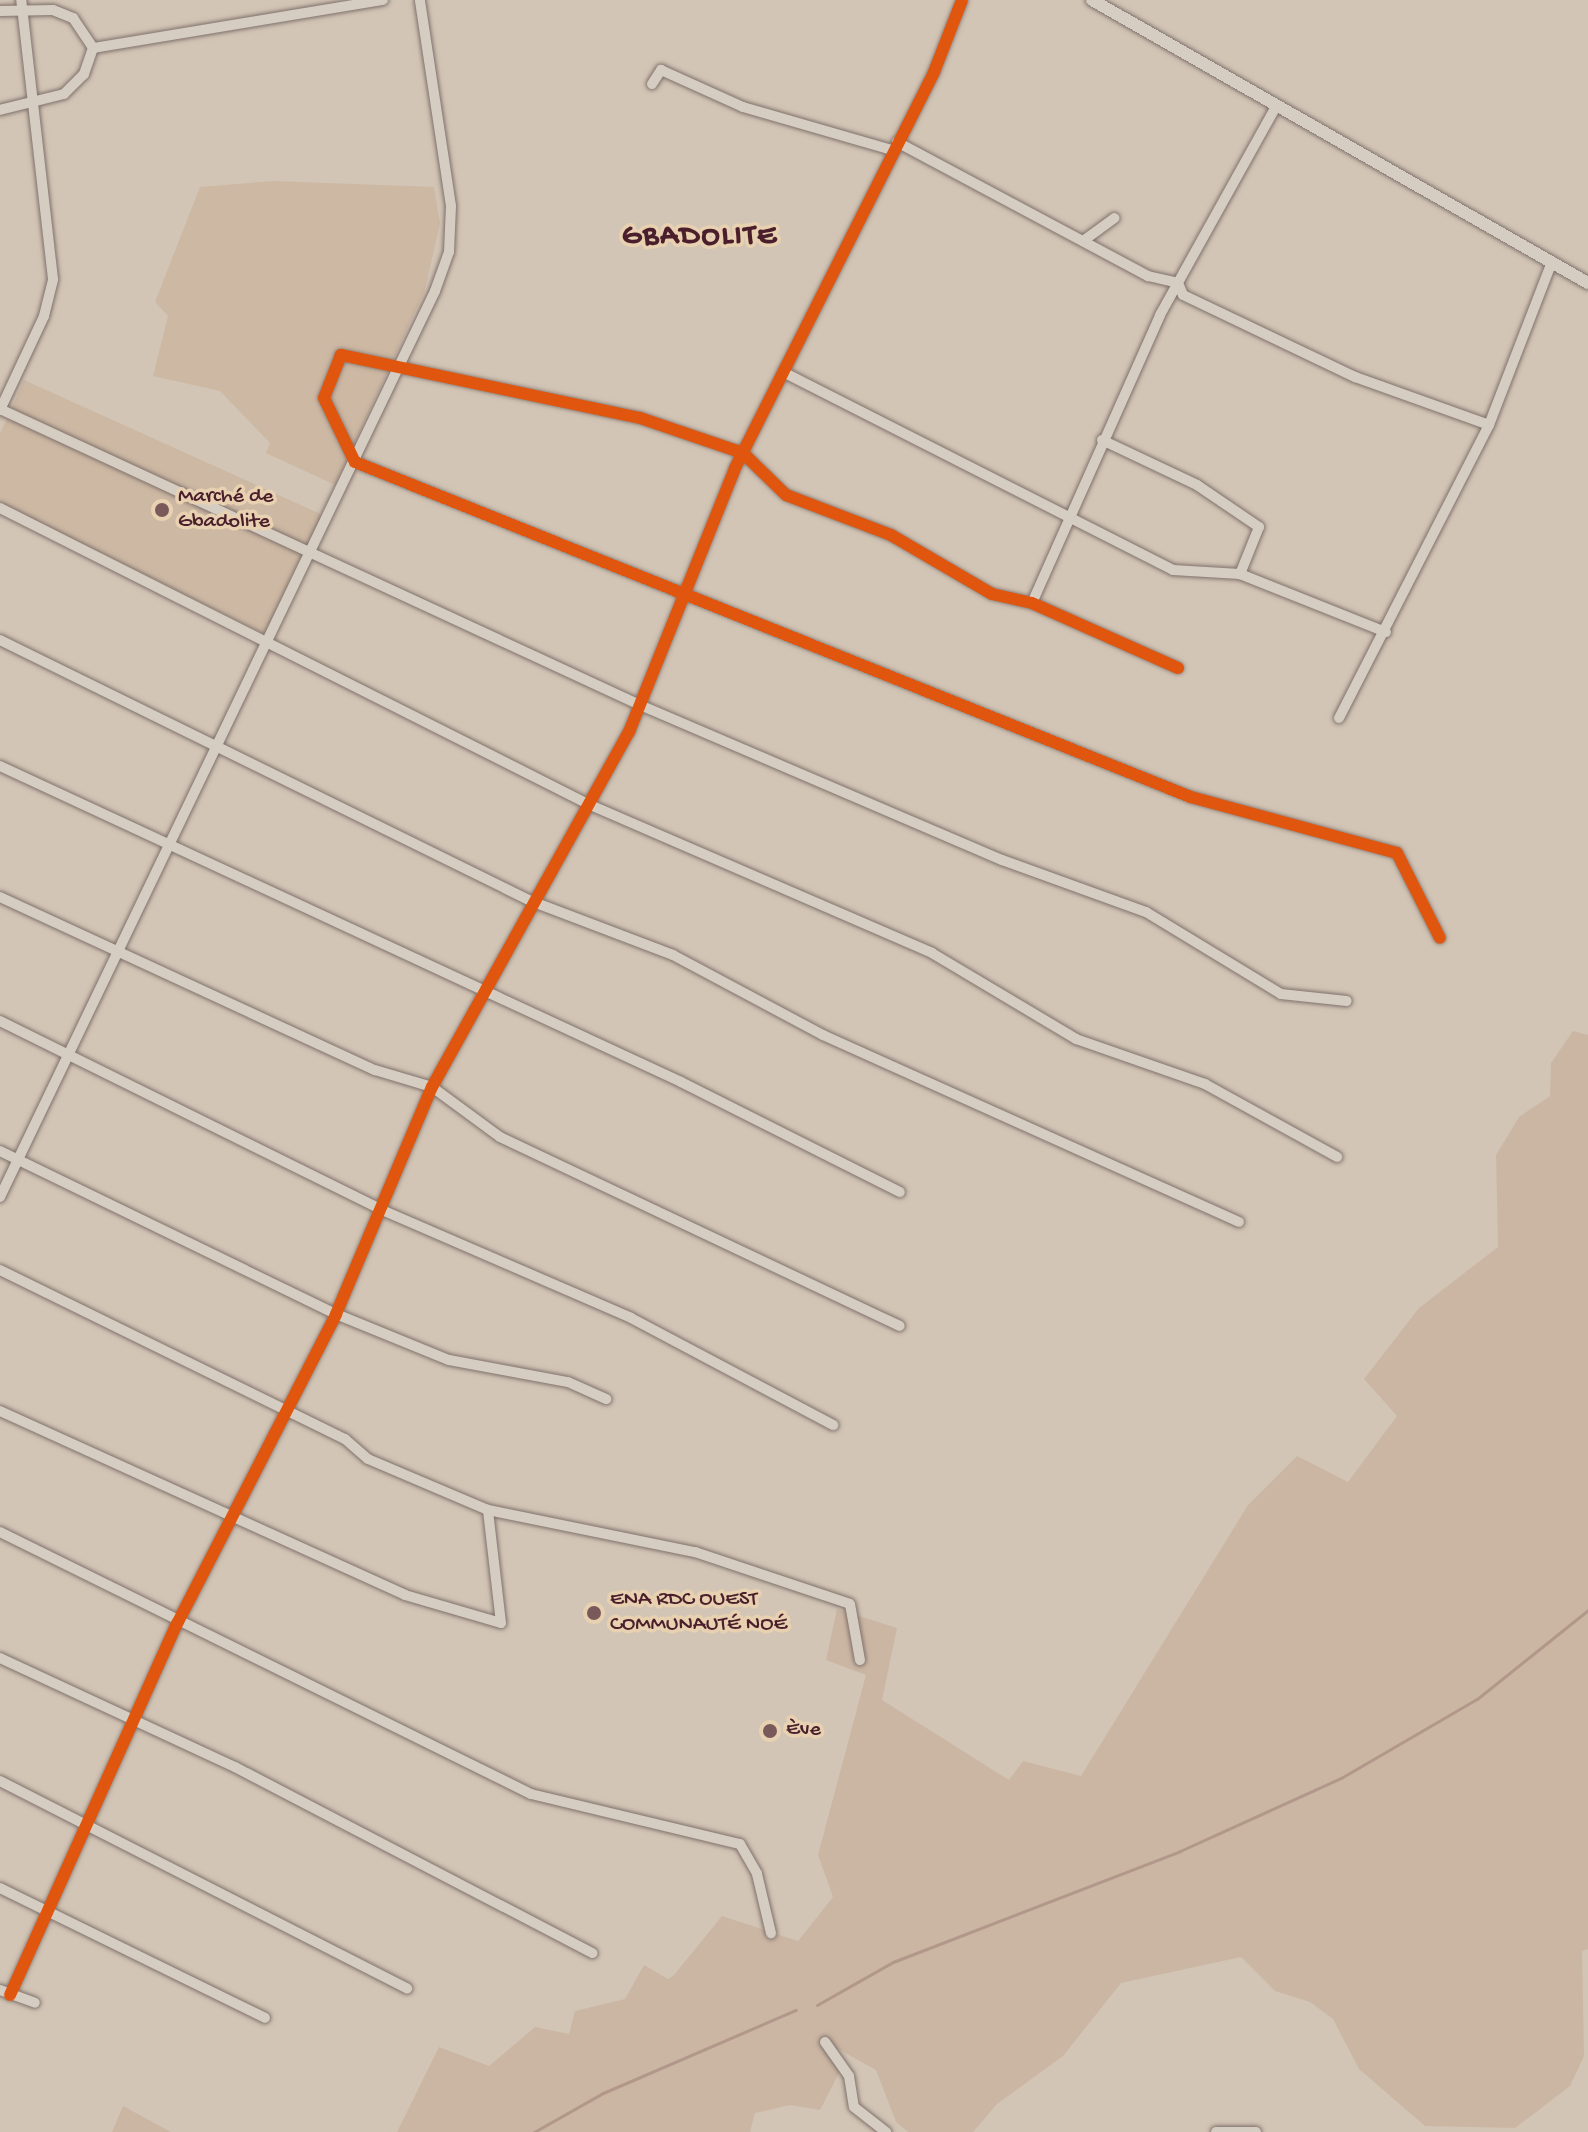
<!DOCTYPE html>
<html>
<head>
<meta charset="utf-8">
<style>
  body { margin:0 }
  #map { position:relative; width:1588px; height:2132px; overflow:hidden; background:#d2c5b5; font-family:"Gochi Hand",sans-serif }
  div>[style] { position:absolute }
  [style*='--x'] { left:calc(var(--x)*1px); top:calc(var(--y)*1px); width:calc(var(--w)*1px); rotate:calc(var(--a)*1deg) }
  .built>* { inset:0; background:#ccb8a3 }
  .green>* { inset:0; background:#cbb6a3 }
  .stream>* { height:3px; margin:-1.5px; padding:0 1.5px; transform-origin:1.5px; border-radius:1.5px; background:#b2988a }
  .roads { filter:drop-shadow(0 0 2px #80716c) drop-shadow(0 0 2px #80716c) }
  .minor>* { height:10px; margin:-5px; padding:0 5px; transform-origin:5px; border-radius:5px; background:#d5cdc1 }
  .tertiary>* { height:12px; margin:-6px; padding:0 6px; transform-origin:6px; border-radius:6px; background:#d5cdc1 }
  .cycleway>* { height:12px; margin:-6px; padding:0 6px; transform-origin:6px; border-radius:6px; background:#e0560e }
  .dots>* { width:22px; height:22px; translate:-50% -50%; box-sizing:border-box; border:4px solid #e8d1b1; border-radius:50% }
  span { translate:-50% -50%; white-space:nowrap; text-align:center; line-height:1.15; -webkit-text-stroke:7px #e8d1b1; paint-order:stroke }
  .poi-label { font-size:22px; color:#4a1f2b }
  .left { translate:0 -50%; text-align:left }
  .district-label { font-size:30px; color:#4a1f2b; font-weight:700; letter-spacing:2px }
</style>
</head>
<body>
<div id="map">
  <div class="built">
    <div style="clip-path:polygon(273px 181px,434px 187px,440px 224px,424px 293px,335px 485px,266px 453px,270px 443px,220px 391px,153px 376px,168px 316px,155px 302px,200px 187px)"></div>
    <div style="clip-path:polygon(24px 380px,325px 516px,267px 635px,0 504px,0 434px)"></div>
  </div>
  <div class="green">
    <div style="clip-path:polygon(1573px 1031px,1588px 1035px,1588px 1949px,1582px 1951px,1584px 2056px,1570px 2086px,1515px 2128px,1425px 2126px,1359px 2069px,1333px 2019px,1310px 2002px,1275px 1991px,1241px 1957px,1121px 1983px,1063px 2056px,997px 2104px,973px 2132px,908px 2132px,896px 2122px,876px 2070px,820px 2039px,840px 2071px,820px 2110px,790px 2105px,755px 2113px,750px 2132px,397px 2132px,439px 2047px,489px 2066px,535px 2027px,569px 2034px,575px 2011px,625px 1999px,644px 1965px,668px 1979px,674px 1975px,722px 1916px,798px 1941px,833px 1897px,818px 1855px,866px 1675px,826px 1660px,837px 1609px,897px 1628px,882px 1700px,1009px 1780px,1023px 1761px,1081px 1776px,1248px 1505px,1297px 1456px,1348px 1482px,1397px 1416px,1364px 1379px,1419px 1308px,1498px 1247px,1496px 1155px,1519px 1117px,1550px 1096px,1551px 1063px)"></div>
    <div style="clip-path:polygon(123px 2106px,171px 2132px,112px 2132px)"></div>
  </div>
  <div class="stream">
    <div style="--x:817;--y:2005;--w:87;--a:-29.5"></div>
    <div style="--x:893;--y:1962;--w:308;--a:-21.1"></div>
    <div style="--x:1180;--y:1851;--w:177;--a:-24.4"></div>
    <div style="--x:1341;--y:1778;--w:157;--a:-30.2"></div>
    <div style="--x:1477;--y:1699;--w:142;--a:-38.7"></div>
    <div style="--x:534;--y:2132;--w:79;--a:-29.5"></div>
    <div style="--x:603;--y:2093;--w:210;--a:-23.3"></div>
  </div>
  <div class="roads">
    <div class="minor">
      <div style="--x:0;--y:11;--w:53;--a:-1.1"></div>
      <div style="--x:53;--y:10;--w:22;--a:22"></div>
      <div style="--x:73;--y:18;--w:36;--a:56"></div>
      <div style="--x:93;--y:48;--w:28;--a:109"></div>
      <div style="--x:84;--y:74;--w:28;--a:135"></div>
      <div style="--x:64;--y:94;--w:66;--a:166"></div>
      <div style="--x:93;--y:48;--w:294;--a:-9.4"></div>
      <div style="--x:652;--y:84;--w:17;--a:-57"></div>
      <div style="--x:661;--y:70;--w:90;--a:24.3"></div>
      <div style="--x:743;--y:107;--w:155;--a:16.1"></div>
      <div style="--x:897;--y:142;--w:285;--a:28.1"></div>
      <div style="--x:1148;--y:276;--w:31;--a:13"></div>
      <div style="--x:1178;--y:283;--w:13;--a:67"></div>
      <div style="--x:1183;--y:295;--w:191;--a:25.5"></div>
      <div style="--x:1355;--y:377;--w:142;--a:19.7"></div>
      <div style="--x:1083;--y:241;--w:39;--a:-36"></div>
      <div style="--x:783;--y:372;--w:437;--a:26.9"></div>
      <div style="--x:1173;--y:570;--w:67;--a:3.4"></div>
      <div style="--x:1240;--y:574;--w:157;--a:21.7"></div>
      <div style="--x:0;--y:409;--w:705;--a:24.82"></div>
      <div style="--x:640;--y:705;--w:394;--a:23.2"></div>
      <div style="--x:1002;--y:860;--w:153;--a:19.9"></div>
      <div style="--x:1146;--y:912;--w:158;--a:31.3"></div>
      <div style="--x:1281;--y:994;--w:66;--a:6.1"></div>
      <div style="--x:0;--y:410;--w:104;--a:-64.9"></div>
      <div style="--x:44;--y:316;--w:38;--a:-76"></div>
      <div style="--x:53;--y:279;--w:281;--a:-96.5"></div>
      <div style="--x:1102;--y:440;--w:105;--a:25.3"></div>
      <div style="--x:1197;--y:485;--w:75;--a:34.1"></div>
      <div style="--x:1259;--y:527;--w:51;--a:112"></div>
      <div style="--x:0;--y:508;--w:658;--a:26.72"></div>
      <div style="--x:588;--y:804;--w:375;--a:23.4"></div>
      <div style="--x:932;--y:953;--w:168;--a:30.8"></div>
      <div style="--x:1076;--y:1039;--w:137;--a:19.2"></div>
      <div style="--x:1205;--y:1084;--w:151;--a:28.9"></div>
      <div style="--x:1032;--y:603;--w:315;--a:-66"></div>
      <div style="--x:1160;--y:315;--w:240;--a:-60.9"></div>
      <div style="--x:0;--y:640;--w:592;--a:26.18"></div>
      <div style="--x:531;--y:901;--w:152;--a:20.8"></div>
      <div style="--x:673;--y:955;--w:170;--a:28.1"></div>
      <div style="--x:823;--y:1035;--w:456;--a:24.2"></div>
      <div style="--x:1178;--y:668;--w:160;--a:-156"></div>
      <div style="--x:1032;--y:603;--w:41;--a:-167.3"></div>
      <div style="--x:992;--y:594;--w:117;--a:-149.7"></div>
      <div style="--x:891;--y:535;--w:112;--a:-159.1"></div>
      <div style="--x:786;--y:495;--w:60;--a:-135.7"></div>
      <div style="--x:743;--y:453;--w:109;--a:-161.2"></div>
      <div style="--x:640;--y:418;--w:306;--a:-168.1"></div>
      <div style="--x:341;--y:355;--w:46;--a:111.6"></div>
      <div style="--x:324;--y:398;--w:71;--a:64.2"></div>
      <div style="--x:355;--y:462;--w:901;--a:21.84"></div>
      <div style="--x:1191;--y:797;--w:213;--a:15.2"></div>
      <div style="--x:1397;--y:853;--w:95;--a:63.2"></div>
      <div style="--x:1339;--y:718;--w:329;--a:-62.9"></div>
      <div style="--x:1489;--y:425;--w:175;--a:-68.9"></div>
      <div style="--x:0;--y:766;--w:751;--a:24.89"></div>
      <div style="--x:681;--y:1082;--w:245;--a:26.7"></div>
      <div style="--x:0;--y:897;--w:413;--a:24.8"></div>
      <div style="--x:375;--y:1070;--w:59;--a:16.6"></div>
      <div style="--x:432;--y:1087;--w:84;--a:36.3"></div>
      <div style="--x:500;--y:1137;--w:442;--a:25.3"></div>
      <div style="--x:0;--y:1021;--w:426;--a:26.3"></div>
      <div style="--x:382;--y:1210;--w:271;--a:23.4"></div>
      <div style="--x:631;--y:1318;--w:229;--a:27.9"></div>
      <div style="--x:0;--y:1151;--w:373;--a:25.9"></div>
      <div style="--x:336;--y:1314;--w:122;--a:22.2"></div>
      <div style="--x:449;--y:1360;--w:121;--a:10.5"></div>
      <div style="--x:568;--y:1382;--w:42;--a:24.1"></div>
      <div style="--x:0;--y:1197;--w:1005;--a:-64.35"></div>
      <div style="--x:435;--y:291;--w:41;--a:-70.3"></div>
      <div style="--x:449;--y:252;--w:46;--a:-87.5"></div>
      <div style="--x:451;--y:206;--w:208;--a:-98.6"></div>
      <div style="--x:0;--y:1270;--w:384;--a:26.1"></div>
      <div style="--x:345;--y:1439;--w:30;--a:41"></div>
      <div style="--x:368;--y:1459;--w:130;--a:23"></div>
      <div style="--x:488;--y:1510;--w:211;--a:11.5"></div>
      <div style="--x:695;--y:1552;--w:163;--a:18.5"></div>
      <div style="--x:850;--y:1604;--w:57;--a:79.9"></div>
      <div style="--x:0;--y:1411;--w:445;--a:24.4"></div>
      <div style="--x:405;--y:1595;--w:100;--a:16.3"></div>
      <div style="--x:501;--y:1623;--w:114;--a:-96.6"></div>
      <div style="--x:0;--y:1532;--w:592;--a:26.26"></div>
      <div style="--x:531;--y:1794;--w:215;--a:13.5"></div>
      <div style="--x:740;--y:1844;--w:34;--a:60"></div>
      <div style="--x:757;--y:1874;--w:61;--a:76.7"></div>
      <div style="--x:0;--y:1658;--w:259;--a:24.9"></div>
      <div style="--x:235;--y:1767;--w:403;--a:27.5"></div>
      <div style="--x:0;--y:1781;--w:457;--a:27"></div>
      <div style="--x:0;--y:1888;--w:295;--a:26.1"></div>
      <div style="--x:0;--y:1990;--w:37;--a:20"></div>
      <div style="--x:10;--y:1995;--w:407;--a:-65.8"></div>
      <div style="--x:177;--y:1624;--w:348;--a:-62.8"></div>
      <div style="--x:336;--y:1314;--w:246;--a:-67.1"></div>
      <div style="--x:432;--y:1087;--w:406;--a:-61"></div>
      <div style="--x:629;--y:732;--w:284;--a:-68.1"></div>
      <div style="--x:735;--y:468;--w:443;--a:-63.3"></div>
      <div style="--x:934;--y:72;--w:77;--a:-68.7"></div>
      <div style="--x:825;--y:2042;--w:42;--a:54.8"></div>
      <div style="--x:849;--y:2076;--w:31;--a:81"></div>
      <div style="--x:854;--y:2107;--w:41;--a:38"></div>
      <div style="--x:1216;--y:2132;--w:40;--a:0"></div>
    </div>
    <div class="tertiary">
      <div style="--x:1092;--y:0;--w:571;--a:29.71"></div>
    </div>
  </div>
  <div class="cycleway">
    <div style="--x:1178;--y:668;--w:160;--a:-156"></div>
    <div style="--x:1032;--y:603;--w:41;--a:-167.3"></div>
    <div style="--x:992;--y:594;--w:117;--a:-149.7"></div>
    <div style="--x:891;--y:535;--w:112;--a:-159.1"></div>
    <div style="--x:786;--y:495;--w:60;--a:-135.7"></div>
    <div style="--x:743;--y:453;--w:109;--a:-161.2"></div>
    <div style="--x:640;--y:418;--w:306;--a:-168.1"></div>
    <div style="--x:341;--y:355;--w:46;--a:111.6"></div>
    <div style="--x:324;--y:398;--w:71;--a:64.2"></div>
    <div style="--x:355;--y:462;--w:901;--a:21.84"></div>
    <div style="--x:1191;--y:797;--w:213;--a:15.2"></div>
    <div style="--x:1397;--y:853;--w:95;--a:63.2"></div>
    <div style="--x:10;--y:1995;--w:407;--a:-65.8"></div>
    <div style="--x:177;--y:1624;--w:348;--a:-62.8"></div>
    <div style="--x:336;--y:1314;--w:246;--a:-67.1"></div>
    <div style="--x:432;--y:1087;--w:406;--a:-61"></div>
    <div style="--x:629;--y:732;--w:284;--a:-68.1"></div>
    <div style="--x:735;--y:468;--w:443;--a:-63.3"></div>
    <div style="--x:934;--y:72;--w:77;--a:-68.7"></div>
  </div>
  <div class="dots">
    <div style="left:162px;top:510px;background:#7a595b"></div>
    <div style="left:594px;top:1613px;background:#7a595b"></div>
    <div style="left:770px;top:1731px;background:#7a595b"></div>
  </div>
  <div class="poi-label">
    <span class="left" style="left:178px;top:510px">Marché de<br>Gbadolite</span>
    <span class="left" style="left:610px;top:1613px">ENA RDC OUEST<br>COMMUNAUTÉ NOÉ</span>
    <span class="left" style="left:786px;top:1731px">Ève</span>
  </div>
  <div class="district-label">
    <span style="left:700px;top:238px">GBADOLITE</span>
  </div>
</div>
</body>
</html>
